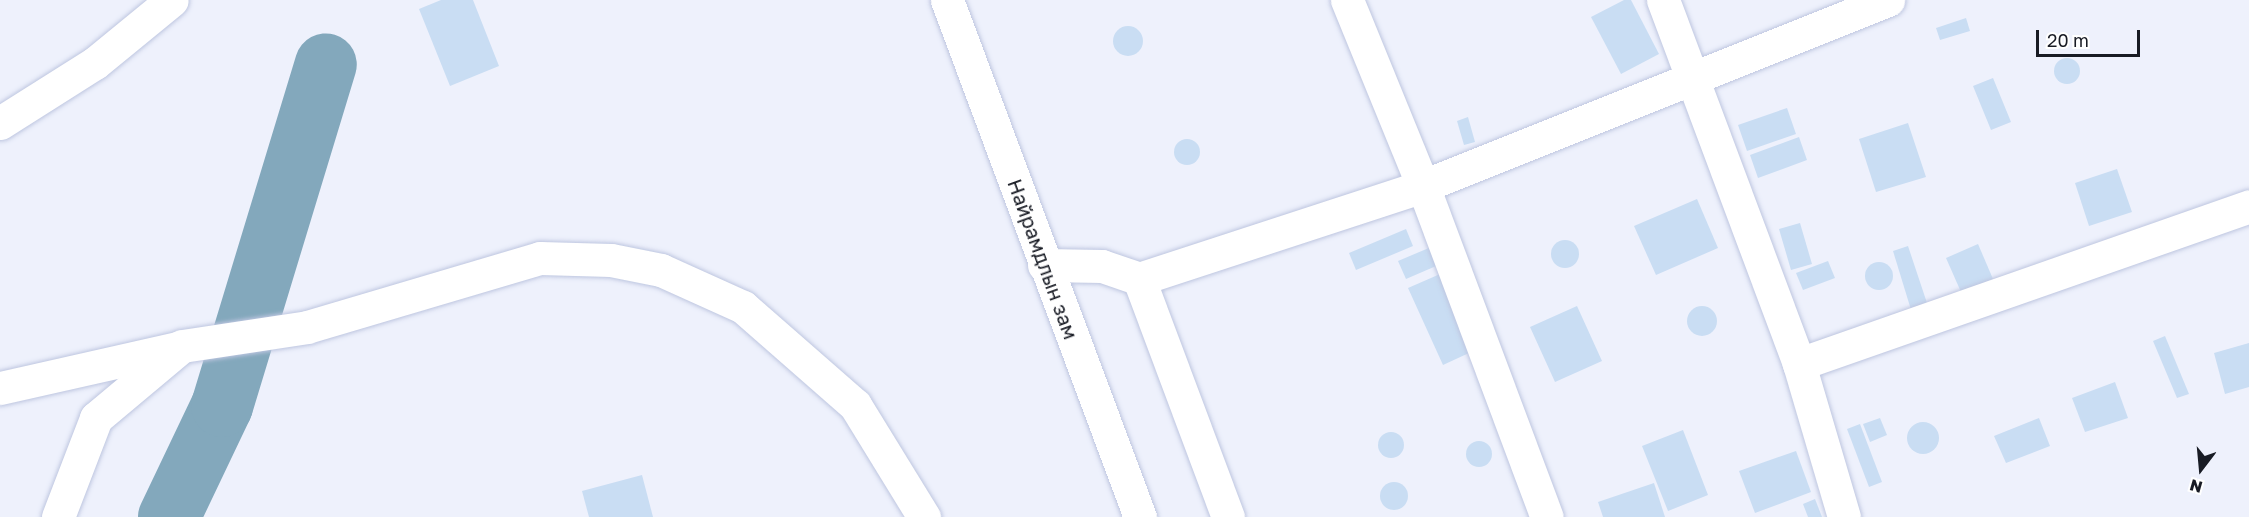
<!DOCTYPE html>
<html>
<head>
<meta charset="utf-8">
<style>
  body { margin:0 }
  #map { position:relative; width:2249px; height:517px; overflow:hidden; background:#eef1fc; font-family:"Golos Text",sans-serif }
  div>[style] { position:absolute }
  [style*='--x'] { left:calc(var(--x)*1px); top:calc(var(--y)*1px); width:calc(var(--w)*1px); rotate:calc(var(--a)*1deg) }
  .river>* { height:62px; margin:-31px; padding:0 31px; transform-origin:31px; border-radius:31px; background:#83a8bc }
  .building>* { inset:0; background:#c9ddf3 }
  .round { border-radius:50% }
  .roads { filter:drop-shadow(0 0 2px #bec6e0) drop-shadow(0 0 2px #bec6e0) }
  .street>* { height:33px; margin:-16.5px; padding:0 16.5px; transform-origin:16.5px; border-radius:16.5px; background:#fff }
  .secondary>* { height:33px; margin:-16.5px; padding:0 16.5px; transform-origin:16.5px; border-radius:16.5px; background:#fff }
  span { translate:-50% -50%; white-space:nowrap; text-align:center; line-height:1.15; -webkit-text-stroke:4.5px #fff; paint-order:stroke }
  .street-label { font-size:20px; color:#181b24 }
  .north { position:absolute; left:2171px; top:439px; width:60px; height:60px; -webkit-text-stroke:4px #fff; paint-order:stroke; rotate:196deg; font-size:16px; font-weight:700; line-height:24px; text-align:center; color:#181b24 }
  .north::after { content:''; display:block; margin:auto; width:21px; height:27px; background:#181b24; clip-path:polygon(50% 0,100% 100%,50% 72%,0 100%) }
  .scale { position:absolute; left:2036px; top:30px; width:104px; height:27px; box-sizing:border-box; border:3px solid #181b24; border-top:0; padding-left:8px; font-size:18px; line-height:21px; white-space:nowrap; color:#181b24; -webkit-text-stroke:4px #fff; paint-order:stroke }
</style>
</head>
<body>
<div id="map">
  <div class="river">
    <div style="--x:169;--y:517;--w:123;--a:-64.5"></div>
    <div style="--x:222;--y:406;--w:357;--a:-73.1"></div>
  </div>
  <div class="building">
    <div style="clip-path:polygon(441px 0,473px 0,499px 66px,450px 86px,419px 9px)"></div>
    <div style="clip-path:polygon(1624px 0,1631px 0,1659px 54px,1621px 74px,1591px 17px)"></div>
    <div style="clip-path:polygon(1966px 18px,1970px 31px,1940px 40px,1936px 28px)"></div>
    <div class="round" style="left:1113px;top:26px;width:30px;height:30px"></div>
    <div class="round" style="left:2054px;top:58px;width:26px;height:26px"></div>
    <div style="clip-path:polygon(1993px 78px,2011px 122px,1991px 130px,1973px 86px)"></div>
    <div style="clip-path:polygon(1787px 108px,1796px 134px,1747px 151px,1738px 125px)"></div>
    <div style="clip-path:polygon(1468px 117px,1475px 142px,1464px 145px,1457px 121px)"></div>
    <div style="clip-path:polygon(1908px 123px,1926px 177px,1876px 192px,1859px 139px)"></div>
    <div style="clip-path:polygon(1799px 137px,1807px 160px,1758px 178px,1750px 155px)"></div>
    <div class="round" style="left:1174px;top:139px;width:26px;height:26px"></div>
    <div style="clip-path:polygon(2117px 169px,2132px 212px,2089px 226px,2075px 183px)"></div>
    <div style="clip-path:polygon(1697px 199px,1718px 248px,1656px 275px,1634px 226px)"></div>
    <div style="clip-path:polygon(1800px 223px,1812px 264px,1791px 270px,1779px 229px)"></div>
    <div style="clip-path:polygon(1406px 229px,1413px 246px,1356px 270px,1349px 253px)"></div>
    <div class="round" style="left:1551px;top:240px;width:28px;height:28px"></div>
    <div style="clip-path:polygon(1443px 242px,1450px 260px,1406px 279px,1398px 261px)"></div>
    <div style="clip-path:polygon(1978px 244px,1993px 279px,1961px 292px,1946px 258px)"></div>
    <div style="clip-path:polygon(1908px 246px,1929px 309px,1912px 313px,1893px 251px)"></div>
    <div style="clip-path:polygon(1828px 261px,1835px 278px,1803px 290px,1796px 273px)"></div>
    <div class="round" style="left:1865px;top:262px;width:28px;height:28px"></div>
    <div style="clip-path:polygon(1447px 271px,1482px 347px,1443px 365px,1408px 288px)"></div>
    <div style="clip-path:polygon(1577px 306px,1602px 361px,1555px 382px,1530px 327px)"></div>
    <div class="round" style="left:1687px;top:306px;width:30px;height:30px"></div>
    <div style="clip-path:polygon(2165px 336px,2189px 394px,2177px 398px,2153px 341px)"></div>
    <div style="clip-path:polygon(2249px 343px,2249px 387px,2225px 394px,2214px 353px)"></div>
    <div style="clip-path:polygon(2115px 382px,2128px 418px,2085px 432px,2072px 398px)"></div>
    <div style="clip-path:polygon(1880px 418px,1887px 435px,1870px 442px,1863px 424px)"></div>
    <div style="clip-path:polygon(2039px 418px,2050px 446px,2006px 463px,1994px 436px)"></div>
    <div class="round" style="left:1907px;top:422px;width:32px;height:32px"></div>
    <div style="clip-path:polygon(1860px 424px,1882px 482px,1869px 487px,1847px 429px)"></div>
    <div style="clip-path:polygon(1683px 430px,1708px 495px,1668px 511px,1642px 446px)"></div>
    <div class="round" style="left:1378px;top:432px;width:26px;height:26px"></div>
    <div class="round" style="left:1466px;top:441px;width:26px;height:26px"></div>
    <div style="clip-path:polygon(1796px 451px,1811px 492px,1755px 513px,1739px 471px)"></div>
    <div style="clip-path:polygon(642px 475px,653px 517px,589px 517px,582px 491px)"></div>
    <div class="round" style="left:1380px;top:482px;width:28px;height:28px"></div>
    <div style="clip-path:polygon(1654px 483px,1665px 517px,1603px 517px,1598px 502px)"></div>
    <div style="clip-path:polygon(1815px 499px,1822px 517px,1808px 517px,1803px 504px)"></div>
  </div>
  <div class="roads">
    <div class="street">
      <div style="--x:1347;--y:0;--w:201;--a:67.8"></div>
      <div style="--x:1423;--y:186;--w:353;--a:69.5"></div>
      <div style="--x:1663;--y:0;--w:389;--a:69.5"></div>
      <div style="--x:1799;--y:364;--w:159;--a:73.6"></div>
      <div style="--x:0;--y:123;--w:112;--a:-32.3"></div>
      <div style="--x:95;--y:63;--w:99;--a:-39.3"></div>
      <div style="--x:1044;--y:265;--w:58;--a:1"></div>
      <div style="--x:1102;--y:266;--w:39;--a:19"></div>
      <div style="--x:1139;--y:279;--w:299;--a:-18.1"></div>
      <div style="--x:1423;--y:186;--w:501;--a:-21.8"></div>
      <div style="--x:1139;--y:279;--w:254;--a:69.5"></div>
      <div style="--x:1799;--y:364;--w:477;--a:-19.3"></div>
      <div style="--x:0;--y:388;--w:182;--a:-12.7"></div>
      <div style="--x:58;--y:517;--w:106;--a:-69"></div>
      <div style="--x:96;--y:418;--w:112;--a:-39.9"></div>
      <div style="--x:182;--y:346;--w:126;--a:-8.6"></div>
      <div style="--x:307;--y:327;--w:243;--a:-16.5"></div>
      <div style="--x:540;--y:258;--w:71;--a:1.6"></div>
      <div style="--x:611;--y:260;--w:51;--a:11.3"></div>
      <div style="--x:661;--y:270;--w:90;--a:24.3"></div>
      <div style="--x:743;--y:307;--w:149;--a:41.2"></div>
      <div style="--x:855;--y:405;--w:132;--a:58.4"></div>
    </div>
    <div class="secondary">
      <div style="--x:947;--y:0;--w:552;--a:69.53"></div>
    </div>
  </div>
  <div class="street-label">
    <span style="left:1043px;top:259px;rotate:70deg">Найрамдлын зам</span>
  </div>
  <div class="north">N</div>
  <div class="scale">20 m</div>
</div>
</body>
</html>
